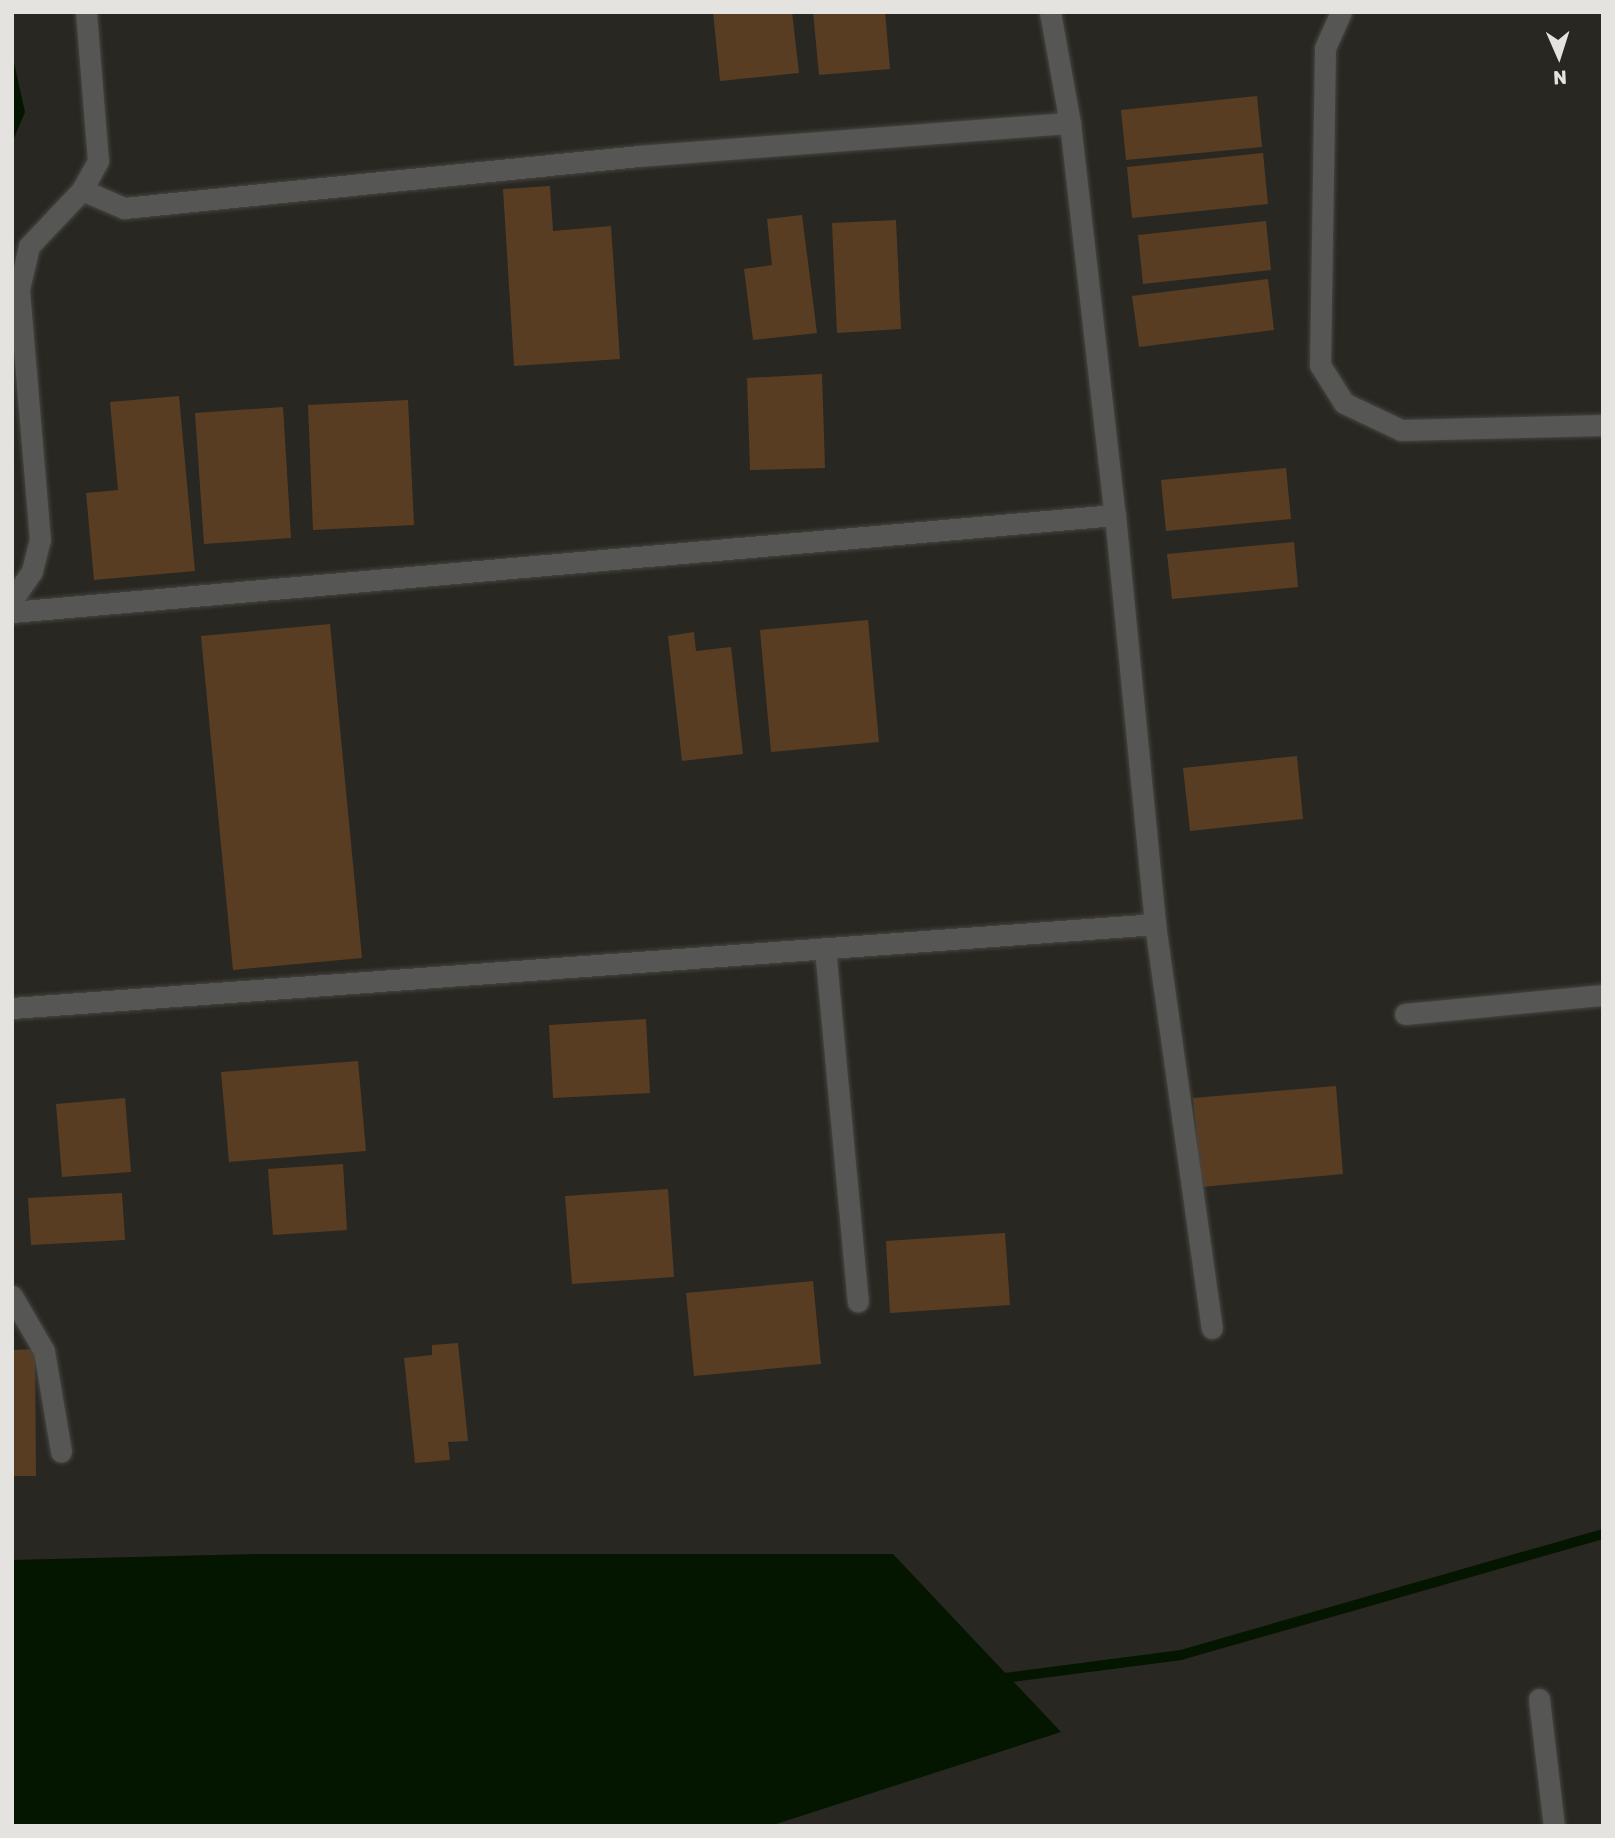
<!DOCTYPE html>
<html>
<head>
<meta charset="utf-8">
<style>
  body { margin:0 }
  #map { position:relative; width:1615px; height:1838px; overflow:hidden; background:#292722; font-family:Rubik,sans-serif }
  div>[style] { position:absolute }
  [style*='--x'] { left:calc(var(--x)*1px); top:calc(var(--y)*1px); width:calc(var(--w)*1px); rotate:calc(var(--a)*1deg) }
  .water>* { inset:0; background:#041600 }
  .stream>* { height:10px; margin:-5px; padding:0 5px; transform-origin:5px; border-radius:5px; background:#041600 }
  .building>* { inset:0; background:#593d23 }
  .roads { filter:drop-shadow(0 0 2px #474540) drop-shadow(0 0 2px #474540) }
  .minor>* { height:21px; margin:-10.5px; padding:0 10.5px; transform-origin:10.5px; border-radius:10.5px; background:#565654 }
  span { translate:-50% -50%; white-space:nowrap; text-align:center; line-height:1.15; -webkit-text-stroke:5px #292722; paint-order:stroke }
  .frame { position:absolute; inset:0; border:14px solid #e5e3e0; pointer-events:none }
  .north { position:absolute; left:1524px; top:21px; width:70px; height:70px; -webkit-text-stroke:5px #292722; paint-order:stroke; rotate:177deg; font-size:19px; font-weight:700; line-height:28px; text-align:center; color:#e5e3e0 }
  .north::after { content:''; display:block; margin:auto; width:24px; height:32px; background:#e5e3e0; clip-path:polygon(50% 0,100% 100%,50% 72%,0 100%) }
</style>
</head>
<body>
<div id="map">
  <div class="water">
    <div style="clip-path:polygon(12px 54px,25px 112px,12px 143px)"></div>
    <div style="clip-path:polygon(258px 1554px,893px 1554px,1061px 1732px,770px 1826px,12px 1826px,12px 1560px)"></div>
  </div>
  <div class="stream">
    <div style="--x:997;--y:1679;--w:186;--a:-7.4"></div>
    <div style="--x:1181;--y:1655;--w:439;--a:-16"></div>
  </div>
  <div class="building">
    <div style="clip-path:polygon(713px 12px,792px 12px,799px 73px,720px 81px)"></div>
    <div style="clip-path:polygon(813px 12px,885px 12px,890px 69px,819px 75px)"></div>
    <div style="clip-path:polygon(1257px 96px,1262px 147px,1126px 160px,1121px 110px)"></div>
    <div style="clip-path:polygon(1263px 153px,1268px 204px,1132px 218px,1127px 167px)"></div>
    <div style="clip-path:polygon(550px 186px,553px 231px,611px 226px,620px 359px,514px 366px,503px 189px)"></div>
    <div style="clip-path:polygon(802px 215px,817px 333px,753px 340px,744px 269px,772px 265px,767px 219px)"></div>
    <div style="clip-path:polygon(896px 220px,901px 329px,837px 333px,832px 223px)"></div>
    <div style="clip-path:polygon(1266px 221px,1271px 270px,1143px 284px,1138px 235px)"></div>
    <div style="clip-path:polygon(1268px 279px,1274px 330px,1139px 347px,1132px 296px)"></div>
    <div style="clip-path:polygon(822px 374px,825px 468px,750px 470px,747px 378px)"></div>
    <div style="clip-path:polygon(179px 396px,195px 571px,94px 580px,86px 493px,118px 490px,110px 402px)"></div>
    <div style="clip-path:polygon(408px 400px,414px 525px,313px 530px,308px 405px)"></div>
    <div style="clip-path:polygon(283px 407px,291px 538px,204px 544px,195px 413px)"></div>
    <div style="clip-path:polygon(1286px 468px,1291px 519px,1166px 531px,1161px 480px)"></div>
    <div style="clip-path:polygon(1294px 542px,1298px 587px,1172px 599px,1167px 554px)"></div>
    <div style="clip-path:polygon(868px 620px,879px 742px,771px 752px,760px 630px)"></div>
    <div style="clip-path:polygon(330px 624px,362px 958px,233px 970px,201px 636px)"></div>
    <div style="clip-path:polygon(694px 632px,696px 651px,731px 647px,743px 754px,682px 761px,668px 636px)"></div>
    <div style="clip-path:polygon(1297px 756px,1303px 819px,1190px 831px,1183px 768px)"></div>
    <div style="clip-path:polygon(646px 1019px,650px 1093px,553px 1098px,549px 1025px)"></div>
    <div style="clip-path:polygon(358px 1061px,366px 1151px,229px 1162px,221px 1072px)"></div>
    <div style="clip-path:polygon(1336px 1086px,1343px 1174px,1201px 1187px,1193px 1098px)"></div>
    <div style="clip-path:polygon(125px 1098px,131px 1172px,62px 1177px,56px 1104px)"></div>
    <div style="clip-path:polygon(343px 1164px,347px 1230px,273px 1235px,268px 1169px)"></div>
    <div style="clip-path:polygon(668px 1189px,674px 1277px,572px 1284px,565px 1196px)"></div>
    <div style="clip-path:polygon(122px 1193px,125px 1240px,31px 1245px,28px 1198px)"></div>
    <div style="clip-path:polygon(1005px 1233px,1010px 1305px,890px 1313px,886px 1241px)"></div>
    <div style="clip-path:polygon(813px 1281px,821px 1364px,694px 1376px,686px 1293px)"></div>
    <div style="clip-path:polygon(458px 1343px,468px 1441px,448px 1442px,450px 1460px,415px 1463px,404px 1358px,432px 1355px,432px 1345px)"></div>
    <div style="clip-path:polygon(35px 1349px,36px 1476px,12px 1476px,12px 1350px)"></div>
  </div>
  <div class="roads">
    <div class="minor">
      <div style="--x:86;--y:12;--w:149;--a:85.4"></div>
      <div style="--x:98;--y:161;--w:33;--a:119"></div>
      <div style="--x:82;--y:190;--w:46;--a:23.2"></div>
      <div style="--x:124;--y:208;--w:518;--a:-5.77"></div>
      <div style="--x:639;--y:156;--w:432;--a:-4.4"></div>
      <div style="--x:1050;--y:12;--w:113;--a:79.8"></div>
      <div style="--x:1070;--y:123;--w:395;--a:83.5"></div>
      <div style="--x:1115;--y:515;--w:411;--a:84.4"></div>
      <div style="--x:1155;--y:924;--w:408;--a:82"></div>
      <div style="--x:1341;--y:12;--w:39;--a:114"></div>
      <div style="--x:1325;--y:48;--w:317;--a:90.9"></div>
      <div style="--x:1320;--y:365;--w:45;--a:57.7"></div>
      <div style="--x:1344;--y:403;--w:63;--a:25.3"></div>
      <div style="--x:1401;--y:430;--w:202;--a:-1.4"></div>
      <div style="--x:12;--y:600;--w:35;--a:-55"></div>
      <div style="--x:32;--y:571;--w:32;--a:-76"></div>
      <div style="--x:40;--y:540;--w:252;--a:-94.8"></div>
      <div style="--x:19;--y:289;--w:44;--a:-76.9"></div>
      <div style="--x:29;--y:246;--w:77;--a:-46.6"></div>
      <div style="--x:12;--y:612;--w:1107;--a:-5.03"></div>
      <div style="--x:825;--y:948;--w:355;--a:84.7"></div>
      <div style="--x:12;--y:1008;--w:1146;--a:-4.2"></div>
      <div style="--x:1405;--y:1014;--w:199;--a:-5.5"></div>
      <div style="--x:12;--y:1296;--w:64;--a:59.8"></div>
      <div style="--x:44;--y:1351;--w:102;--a:80.4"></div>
      <div style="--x:1539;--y:1699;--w:128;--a:83.3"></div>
    </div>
  </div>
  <div class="frame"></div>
  <div class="north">N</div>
</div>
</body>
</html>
